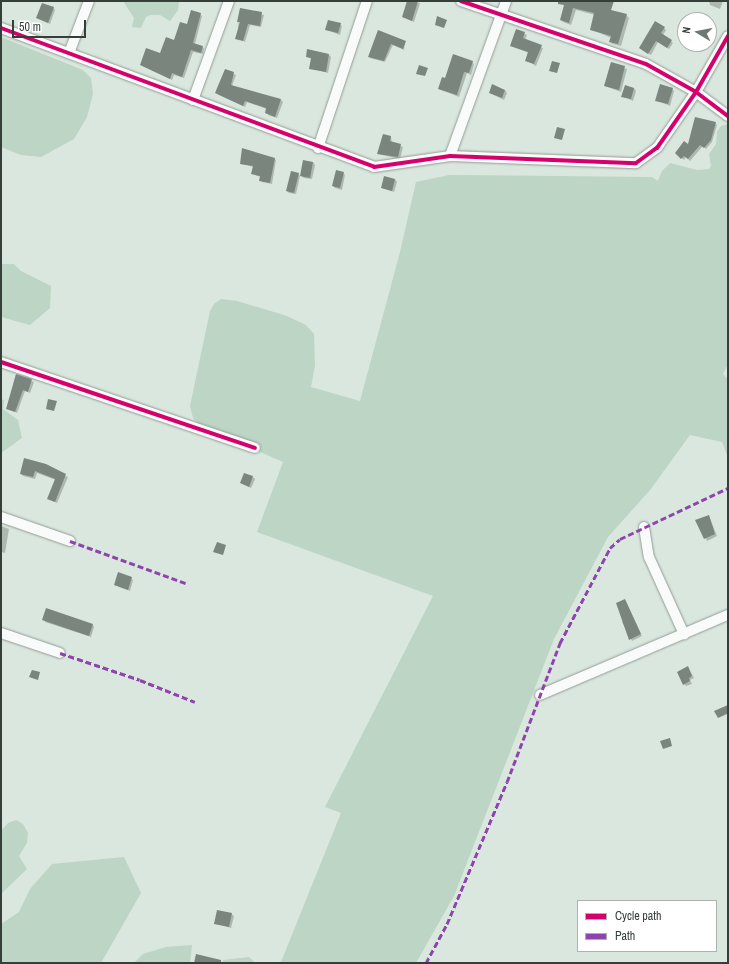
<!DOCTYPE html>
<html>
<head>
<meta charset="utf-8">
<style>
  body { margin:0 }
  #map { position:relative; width:729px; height:964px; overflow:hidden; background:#dae7de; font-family:"Archivo Narrow",sans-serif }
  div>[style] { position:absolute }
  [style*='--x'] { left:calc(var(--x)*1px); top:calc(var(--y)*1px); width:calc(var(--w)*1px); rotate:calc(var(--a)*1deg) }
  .green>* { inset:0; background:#bcd5c4 }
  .shadow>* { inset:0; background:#0003 }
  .building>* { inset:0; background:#7a857e }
  .roads { filter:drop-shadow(0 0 1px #929c95) drop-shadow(0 0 1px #929c95) }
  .street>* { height:10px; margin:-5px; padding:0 5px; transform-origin:5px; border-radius:5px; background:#f9fbfa }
  .quiet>* { height:3px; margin-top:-1.5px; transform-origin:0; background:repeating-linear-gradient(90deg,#8e44ad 0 6px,transparent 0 9px) }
  .cycleway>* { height:4px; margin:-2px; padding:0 2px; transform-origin:2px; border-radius:2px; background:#d6006c }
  span { translate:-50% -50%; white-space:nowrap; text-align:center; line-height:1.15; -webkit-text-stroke:4px #fff; paint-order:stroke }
  .frame { position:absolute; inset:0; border:2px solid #353e38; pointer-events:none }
  .legend { position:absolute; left:577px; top:900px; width:140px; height:52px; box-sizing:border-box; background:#fff; border:1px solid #aeb2af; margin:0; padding:5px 7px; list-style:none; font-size:12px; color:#353e38 }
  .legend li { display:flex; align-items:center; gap:8px; height:20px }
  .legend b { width:20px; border:1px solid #aeb2af }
  .north { position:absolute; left:677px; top:12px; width:40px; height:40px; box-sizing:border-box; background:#fff; border:1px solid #aeb2af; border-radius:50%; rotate:280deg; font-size:11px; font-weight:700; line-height:16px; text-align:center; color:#353e38 }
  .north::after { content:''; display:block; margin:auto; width:14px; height:18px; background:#6f7972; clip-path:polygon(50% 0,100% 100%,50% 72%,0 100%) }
  .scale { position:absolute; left:12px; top:20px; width:74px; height:18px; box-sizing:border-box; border:2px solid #353e38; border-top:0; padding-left:5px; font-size:12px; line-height:14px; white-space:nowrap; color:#353e38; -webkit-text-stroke:3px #fff; paint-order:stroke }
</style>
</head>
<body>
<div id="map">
  <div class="green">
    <div style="clip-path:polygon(123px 1px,179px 1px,178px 10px,170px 21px,160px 15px,150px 15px,146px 17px,141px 28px,132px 27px,134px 18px)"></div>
    <div style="clip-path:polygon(1px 37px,83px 70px,91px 78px,93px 94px,87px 117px,74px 139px,41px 157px,21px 155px,1px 147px)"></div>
    <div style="clip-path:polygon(728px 124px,728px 364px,723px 374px,728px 379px,728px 458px,722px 442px,690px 435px,650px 490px,608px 537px,554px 639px,454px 896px,416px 963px,281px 962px,341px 813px,325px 807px,433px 596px,257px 532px,283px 462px,201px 426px,193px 418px,190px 406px,210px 311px,214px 304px,221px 299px,237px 301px,287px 316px,306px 325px,314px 334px,315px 365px,311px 387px,360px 401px,400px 252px,416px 182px,449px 175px,652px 177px,658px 181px,662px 171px,670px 163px,697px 170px,709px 169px,711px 166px,709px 154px,716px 144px,717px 132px,721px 126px)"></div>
    <div style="clip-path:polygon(1px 264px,14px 264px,21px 271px,51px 286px,50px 308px,30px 325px,1px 317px)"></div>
    <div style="clip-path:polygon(1px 399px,4px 400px,3px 409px,18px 420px,22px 438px,1px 453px)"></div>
    <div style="clip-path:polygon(16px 820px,23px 824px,28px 833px,27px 843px,19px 856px,27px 869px,1px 894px,1px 831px,8px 823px)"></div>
    <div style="clip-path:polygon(124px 857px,141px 893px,101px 963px,1px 963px,1px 924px,19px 912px,30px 889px,52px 864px)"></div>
    <div style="clip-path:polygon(192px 945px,190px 963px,134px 963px,143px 954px,166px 947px)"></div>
    <div style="clip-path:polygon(249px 957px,255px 963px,223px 963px,223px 960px)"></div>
  </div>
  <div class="shadow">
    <div style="clip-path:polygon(408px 1px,420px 3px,414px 22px,403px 17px)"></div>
    <div style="clip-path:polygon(566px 1px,578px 1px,626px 15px,629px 18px,621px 46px,613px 44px,610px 42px,611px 38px,591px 29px,595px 15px,576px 10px,571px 25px,563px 22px,561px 20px)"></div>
    <div style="clip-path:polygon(709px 1px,723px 1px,720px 9px,710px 5px)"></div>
    <div style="clip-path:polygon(53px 7px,55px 10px,50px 24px,38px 18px)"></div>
    <div style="clip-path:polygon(240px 9px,264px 15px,261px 27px,250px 25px,245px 42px,237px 38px)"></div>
    <div style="clip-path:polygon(200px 14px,202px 16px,195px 44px,204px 48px,203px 54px,193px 52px,184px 78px,174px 75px,172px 80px,141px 65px,161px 54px)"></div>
    <div style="clip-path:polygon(340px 24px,342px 26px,340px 35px,327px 30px)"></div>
    <div style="clip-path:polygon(664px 28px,666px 30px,663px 35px,673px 43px,669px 49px,658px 42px,651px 55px,642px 50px)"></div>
    <div style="clip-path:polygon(517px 30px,527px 35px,525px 40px,543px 48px,536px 66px,526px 60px,529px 53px,511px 46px)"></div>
    <div style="clip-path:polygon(378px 31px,405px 42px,404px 50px,393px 45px,385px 62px,370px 58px)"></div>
    <div style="clip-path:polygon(329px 55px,331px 57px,328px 73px,310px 68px,312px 59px,307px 57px)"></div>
    <div style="clip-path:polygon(472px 62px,474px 64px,471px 75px,467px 73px,459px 97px,439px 89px,446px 79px)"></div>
    <div style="clip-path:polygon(611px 63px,627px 69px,621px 92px,605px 86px)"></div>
    <div style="clip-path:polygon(226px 70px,236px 75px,232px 86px,281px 100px,283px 102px,277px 118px,268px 115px,267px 109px,247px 102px,245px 107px,219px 95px,217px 93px)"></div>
    <div style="clip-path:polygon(634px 88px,636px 91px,633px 101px,622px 96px)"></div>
    <div style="clip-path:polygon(672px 89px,674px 91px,670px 106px,656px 100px)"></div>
    <div style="clip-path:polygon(505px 90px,507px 93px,504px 100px,490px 93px)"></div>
    <div style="clip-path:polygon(715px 123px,717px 125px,712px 142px,706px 149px,703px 146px,690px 161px,686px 157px,684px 160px,676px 153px)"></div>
    <div style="clip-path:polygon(383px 135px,391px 137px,392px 143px,403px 147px,400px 159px,378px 154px)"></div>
    <div style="clip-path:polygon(274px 159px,276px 160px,272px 184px,262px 182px,261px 177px,252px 174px,254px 167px,241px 164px)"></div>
    <div style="clip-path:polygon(313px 162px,315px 165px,312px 179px,304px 178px,301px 176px)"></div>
    <div style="clip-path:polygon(343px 173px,345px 175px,342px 190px,335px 188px,333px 186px)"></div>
    <div style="clip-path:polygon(298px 174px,300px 176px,296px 194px,289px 193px,287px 191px)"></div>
    <div style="clip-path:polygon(395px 179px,397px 182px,394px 192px,382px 188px)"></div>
    <div style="clip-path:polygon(16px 375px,34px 382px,30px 393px,25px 391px,17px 413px,7px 408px)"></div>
    <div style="clip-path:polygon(25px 459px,68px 477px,57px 503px,48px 499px,56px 480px,37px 473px,35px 479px,23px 476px,21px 474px)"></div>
    <div style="clip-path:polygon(253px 477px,255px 479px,251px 488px,241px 483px)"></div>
    <div style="clip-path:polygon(709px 516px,717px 536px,707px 541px,697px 521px)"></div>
    <div style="clip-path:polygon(1px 526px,9px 529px,5px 553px,1px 552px)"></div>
    <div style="clip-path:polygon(131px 578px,133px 580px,130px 591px,115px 585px)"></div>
    <div style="clip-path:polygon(625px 600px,642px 636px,632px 641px,622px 622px,625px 621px)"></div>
    <div style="clip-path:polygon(47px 609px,93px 625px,94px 627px,91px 637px,45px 622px)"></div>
    <div style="clip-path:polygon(688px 667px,694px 678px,690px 680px,692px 684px,686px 686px,684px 684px)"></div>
    <div style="clip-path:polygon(728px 710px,728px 714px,718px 718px)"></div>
    <div style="clip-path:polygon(231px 914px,234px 916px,231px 928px,215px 923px)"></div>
  </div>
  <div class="building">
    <div style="clip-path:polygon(407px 1px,418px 1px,412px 21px,402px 17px)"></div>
    <div style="clip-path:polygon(558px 1px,614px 1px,611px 10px,627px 14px,618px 44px,609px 42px,611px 36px,590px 30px,594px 13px,573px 8px,569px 23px,560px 20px,564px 5px,558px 4px)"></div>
    <div style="clip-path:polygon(42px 3px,54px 7px,48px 23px,36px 18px)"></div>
    <div style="clip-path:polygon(240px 8px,262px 12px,260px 26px,248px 24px,243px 41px,235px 39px,240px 22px,237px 22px)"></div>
    <div style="clip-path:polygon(191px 10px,201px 13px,193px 43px,203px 46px,201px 53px,191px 50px,182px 77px,172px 73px,170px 79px,140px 65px,146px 48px,160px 53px,166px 37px,174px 40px,180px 22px,187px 24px)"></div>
    <div style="clip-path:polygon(437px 16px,447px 20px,444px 28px,435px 25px)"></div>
    <div style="clip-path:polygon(328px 20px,341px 23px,338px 33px,325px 30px)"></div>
    <div style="clip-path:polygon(655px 21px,665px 27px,661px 33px,672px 40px,667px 48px,656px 41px,648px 54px,639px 48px)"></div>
    <div style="clip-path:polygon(516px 29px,525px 32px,523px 38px,542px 45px,534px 64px,525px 61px,528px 52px,510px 46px)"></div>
    <div style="clip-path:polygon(378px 30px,406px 41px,403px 49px,391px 44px,384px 61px,368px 57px)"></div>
    <div style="clip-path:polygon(307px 49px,329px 54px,326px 72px,309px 69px,311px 58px,306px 57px)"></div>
    <div style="clip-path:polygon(453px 54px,473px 61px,469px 73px,464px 72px,457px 95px,438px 89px,442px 77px,445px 78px)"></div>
    <div style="clip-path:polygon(552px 61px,560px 63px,557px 73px,549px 71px)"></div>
    <div style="clip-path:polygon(611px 62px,625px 66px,619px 90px,604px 86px)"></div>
    <div style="clip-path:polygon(419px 65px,428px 68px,425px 76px,416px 74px)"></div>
    <div style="clip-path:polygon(225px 69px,234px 72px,231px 85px,281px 99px,275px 117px,265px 113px,266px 108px,245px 101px,243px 106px,215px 93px)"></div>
    <div style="clip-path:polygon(492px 84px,505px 90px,502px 98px,489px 93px)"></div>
    <div style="clip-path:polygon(660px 84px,673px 88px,668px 104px,655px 101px)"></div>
    <div style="clip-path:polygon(625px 85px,634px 88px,631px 99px,621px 97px)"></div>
    <div style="clip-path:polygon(695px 117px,716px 122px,711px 140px,704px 148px,700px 145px,688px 159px,684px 156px,681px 159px,675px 153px,684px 141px,688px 144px)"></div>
    <div style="clip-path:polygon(557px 127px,565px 129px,562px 140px,554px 138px)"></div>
    <div style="clip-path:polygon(383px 134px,391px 136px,390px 141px,401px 144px,398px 157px,377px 154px)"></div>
    <div style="clip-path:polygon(242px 148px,275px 158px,270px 183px,259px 181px,260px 176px,251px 174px,253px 166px,240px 164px)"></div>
    <div style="clip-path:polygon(303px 160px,313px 162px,310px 178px,300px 176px)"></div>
    <div style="clip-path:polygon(336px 170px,344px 172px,340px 188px,332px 186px)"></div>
    <div style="clip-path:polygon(291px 171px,299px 173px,294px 193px,286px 191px)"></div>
    <div style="clip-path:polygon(384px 176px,395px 179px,392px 191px,381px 188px)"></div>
    <div style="clip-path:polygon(16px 374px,32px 379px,28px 392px,23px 390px,15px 412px,6px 409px)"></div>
    <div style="clip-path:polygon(48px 399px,57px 401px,54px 411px,46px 409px)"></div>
    <div style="clip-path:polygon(24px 458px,46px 464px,66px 474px,55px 502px,47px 499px,55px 479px,35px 471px,33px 477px,20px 474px)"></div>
    <div style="clip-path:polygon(244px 473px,253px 476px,249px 487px,240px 483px)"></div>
    <div style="clip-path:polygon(709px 515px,715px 534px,704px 539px,695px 520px)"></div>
    <div style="clip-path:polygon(217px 542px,226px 545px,223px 555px,213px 552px)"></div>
    <div style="clip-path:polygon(118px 572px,132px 577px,128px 590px,114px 585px)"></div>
    <div style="clip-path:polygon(625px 599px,641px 634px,629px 640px,616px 603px)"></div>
    <div style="clip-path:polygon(46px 608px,93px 624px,89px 636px,42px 620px)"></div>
    <div style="clip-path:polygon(688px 666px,692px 676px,689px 678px,690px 681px,683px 685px,677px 672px)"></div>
    <div style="clip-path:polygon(32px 670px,40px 672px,38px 680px,29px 677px)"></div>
    <div style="clip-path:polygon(728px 705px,728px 713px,718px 718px,714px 711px)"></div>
    <div style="clip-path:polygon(670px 738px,672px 746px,663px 749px,660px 741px)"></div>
    <div style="clip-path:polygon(217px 910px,232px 913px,229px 927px,214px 924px)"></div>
    <div style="clip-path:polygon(196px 954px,221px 960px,221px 963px,194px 963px)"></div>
  </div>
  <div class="roads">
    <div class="street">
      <div style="--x:461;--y:1;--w:195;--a:18.8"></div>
      <div style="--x:646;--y:64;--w:57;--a:29.2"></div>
      <div style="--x:696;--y:92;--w:40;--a:37"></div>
      <div style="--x:1;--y:28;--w:398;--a:20.4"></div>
      <div style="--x:374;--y:167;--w:77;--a:-8.2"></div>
      <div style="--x:450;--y:156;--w:186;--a:2.2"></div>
      <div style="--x:636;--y:163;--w:26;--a:-36"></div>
      <div style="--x:657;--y:148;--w:68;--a:-55.1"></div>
      <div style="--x:696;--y:92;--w:64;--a:-60.3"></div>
      <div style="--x:69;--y:53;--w:56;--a:-69"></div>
      <div style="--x:193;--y:100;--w:105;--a:-70"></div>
      <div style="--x:318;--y:148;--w:155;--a:-71.6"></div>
      <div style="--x:450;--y:156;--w:165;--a:-70.1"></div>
      <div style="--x:1;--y:362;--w:268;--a:18.7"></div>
      <div style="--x:1;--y:517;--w:73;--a:19.2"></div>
      <div style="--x:644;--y:527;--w:30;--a:81"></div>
      <div style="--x:649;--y:557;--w:85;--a:65.6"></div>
      <div style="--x:1;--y:633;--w:62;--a:18.7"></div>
      <div style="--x:540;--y:695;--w:204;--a:-23.1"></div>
    </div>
  </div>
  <div class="quiet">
    <div style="--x:70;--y:541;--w:126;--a:20"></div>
    <div style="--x:60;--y:653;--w:84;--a:18.6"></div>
    <div style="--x:140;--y:680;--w:59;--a:21.8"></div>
    <div style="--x:426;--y:963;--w:44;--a:-61.7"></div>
    <div style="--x:447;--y:924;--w:154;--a:-67.1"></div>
    <div style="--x:507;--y:782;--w:149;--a:-69.1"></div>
    <div style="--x:560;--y:643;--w:107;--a:-62.2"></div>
    <div style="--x:610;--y:548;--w:13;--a:-42"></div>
    <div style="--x:620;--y:539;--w:119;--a:-25.3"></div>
  </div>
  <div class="cycleway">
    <div style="--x:461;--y:1;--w:195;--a:18.8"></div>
    <div style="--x:646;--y:64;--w:57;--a:29.2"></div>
    <div style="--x:696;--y:92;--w:40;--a:37"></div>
    <div style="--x:1;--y:28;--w:398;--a:20.4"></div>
    <div style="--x:374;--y:167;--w:77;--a:-8.2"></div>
    <div style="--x:450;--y:156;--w:186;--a:2.2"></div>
    <div style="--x:636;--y:163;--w:26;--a:-36"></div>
    <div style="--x:657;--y:148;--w:68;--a:-55.1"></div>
    <div style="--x:696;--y:92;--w:64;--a:-60.3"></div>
    <div style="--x:1;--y:362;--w:268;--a:18.7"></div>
  </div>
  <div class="frame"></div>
  <ul class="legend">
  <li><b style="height:5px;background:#d6006c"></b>Cycle path</li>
  <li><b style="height:5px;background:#8e44ad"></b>Path</li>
  </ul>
  <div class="north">N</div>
  <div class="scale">50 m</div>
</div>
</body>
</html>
